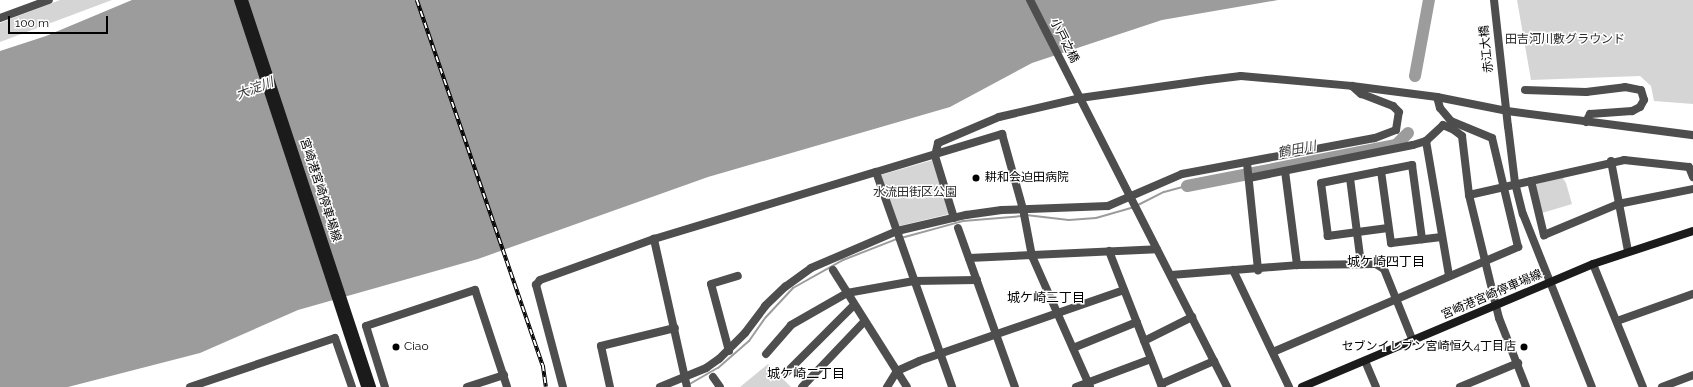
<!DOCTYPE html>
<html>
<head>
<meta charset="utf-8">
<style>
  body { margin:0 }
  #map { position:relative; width:1693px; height:387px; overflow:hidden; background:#fff; font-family:Raleway,"Noto Sans JP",sans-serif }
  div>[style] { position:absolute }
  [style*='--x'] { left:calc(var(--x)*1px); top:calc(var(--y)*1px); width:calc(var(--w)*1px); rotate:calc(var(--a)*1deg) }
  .green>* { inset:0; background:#d5d5d5 }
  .water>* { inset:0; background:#9c9c9c }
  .stream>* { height:2px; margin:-1px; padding:0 1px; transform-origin:1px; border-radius:1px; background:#9c9c9c }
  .river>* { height:12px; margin:-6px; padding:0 6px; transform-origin:6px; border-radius:6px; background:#9c9c9c }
  .minor>* { height:8px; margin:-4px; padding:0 4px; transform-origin:4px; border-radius:4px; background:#4e4e4e }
  .tertiary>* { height:8px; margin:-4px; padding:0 4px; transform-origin:4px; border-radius:4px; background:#4e4e4e }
  .secondary>* { height:8px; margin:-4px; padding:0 4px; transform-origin:4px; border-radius:4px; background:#1b1b1b }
  .rail>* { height:3.5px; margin-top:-1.75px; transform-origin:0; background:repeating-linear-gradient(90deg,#fff 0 6px,#000 0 12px); box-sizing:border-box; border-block:1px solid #000 }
  .tertiary-bridge>* { height:8px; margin:-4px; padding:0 4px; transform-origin:4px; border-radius:4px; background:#4e4e4e }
  .dots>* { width:11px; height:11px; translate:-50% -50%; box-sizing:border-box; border:2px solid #fff; border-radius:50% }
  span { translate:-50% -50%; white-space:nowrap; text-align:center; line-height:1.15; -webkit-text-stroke:3px #fff; paint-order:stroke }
  .park-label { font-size:12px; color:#2c2c2c }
  .street-label { font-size:12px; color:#000 }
  .poi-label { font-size:12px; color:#000 }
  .left { translate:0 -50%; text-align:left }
  .right { translate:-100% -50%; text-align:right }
  .water-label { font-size:13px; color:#3d3d3d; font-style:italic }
  .neighbourhood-label { font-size:13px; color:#000 }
  .scale { position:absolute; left:8px; top:16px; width:100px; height:18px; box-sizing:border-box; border:2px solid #000; border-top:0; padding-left:5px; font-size:12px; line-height:14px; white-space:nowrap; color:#000; -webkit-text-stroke:3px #fff; paint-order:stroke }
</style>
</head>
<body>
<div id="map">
  <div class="green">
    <div style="clip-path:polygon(60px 0,112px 0,0 42px,0 23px)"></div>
    <div style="clip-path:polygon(1517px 0,1693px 0,1693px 104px,1654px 101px,1651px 86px,1640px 76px,1531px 80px)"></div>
    <div style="clip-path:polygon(933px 160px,949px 214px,899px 226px,881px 175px)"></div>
    <div style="clip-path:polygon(1561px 175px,1566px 183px,1572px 204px,1542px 213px,1534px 182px)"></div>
    <div style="clip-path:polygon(768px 364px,791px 387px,740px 387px)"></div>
  </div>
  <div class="water">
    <div style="clip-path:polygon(132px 0,1278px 0,1162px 20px,1032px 63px,950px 107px,708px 177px,478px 259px,298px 310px,200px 353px,68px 387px,0 387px,0 51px,46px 36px)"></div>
  </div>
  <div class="stream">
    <div style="--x:1138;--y:205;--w:29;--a:-27"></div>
    <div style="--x:1164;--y:192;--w:24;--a:-15"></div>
    <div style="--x:1026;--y:215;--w:43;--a:6.6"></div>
    <div style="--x:1069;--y:220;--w:27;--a:-4"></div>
    <div style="--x:1096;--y:218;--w:40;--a:-16"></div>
    <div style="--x:901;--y:238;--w:64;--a:-15.3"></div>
    <div style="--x:963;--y:221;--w:59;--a:-4.8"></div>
    <div style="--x:688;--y:385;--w:34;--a:-30"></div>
    <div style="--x:718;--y:368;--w:41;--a:-41.1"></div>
    <div style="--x:749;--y:341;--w:29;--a:-55"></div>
    <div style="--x:766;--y:317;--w:40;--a:-47"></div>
    <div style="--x:793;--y:288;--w:57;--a:-29.2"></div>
    <div style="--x:843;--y:260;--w:58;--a:-21.3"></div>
  </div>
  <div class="river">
    <div style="--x:1415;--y:76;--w:77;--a:-79.6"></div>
    <div style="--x:1187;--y:186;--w:213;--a:-11.1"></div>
    <div style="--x:1396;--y:145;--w:17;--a:-45"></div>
  </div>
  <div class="minor">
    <div style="--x:1525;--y:90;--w:61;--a:1.9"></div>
    <div style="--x:1586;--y:92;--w:39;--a:-7"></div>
    <div style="--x:1625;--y:87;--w:16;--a:11"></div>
    <div style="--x:1641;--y:90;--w:10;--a:73"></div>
    <div style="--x:1644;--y:100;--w:8;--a:120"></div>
    <div style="--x:1640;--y:107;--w:9;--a:153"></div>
    <div style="--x:1632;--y:111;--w:42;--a:175.9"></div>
    <div style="--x:1590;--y:114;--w:9;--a:117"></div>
    <div style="--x:1426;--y:141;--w:137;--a:80.3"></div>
    <div style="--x:1611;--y:161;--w:92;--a:79.3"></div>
    <div style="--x:1247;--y:163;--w:108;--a:84.1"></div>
    <div style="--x:1285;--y:171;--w:95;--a:82.7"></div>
    <div style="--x:1381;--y:171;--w:73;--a:82.1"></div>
    <div style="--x:1391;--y:243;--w:51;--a:-6.7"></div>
    <div style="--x:876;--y:172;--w:132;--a:-16.8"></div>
    <div style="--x:1002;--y:134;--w:78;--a:74.4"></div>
    <div style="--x:1023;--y:209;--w:48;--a:79.2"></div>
    <div style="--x:1032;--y:256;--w:143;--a:66.1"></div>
    <div style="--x:1249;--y:178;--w:167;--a:-11.4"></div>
    <div style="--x:1413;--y:145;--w:14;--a:-17"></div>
    <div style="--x:1426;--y:141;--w:23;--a:-43"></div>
    <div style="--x:1443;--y:125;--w:12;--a:24"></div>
    <div style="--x:1454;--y:130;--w:10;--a:37"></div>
    <div style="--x:1462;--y:136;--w:59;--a:83.2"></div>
    <div style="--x:1469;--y:195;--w:127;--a:76.3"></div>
    <div style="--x:1499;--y:318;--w:74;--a:68.6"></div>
    <div style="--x:1350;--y:178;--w:87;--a:82.7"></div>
    <div style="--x:1531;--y:181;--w:56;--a:76.5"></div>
    <div style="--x:1544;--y:235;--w:80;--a:-22.7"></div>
    <div style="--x:1618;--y:204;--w:76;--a:-11.3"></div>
    <div style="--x:1469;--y:195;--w:159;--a:-12.7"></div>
    <div style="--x:1624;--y:160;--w:65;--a:6.1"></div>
    <div style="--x:1689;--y:167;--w:11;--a:68"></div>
    <div style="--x:954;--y:218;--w:65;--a:-107"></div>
    <div style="--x:935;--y:156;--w:13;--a:-77"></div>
    <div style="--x:938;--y:143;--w:66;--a:-23.1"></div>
    <div style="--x:999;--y:117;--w:83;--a:-13.2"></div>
    <div style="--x:1080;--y:98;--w:129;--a:-8"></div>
    <div style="--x:1208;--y:80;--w:33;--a:-7"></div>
    <div style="--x:1241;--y:76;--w:111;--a:5.1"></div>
    <div style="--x:1352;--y:86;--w:86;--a:7.4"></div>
    <div style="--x:1437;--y:97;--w:71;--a:11.3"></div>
    <div style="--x:1507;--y:111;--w:188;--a:7.4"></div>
    <div style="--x:958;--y:228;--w:169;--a:70.3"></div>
    <div style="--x:1388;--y:228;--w:61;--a:172.4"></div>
    <div style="--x:1328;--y:236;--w:53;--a:-97.5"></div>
    <div style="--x:1321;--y:183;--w:93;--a:-11.2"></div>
    <div style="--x:1412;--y:165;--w:75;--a:82.3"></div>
    <div style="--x:1109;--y:251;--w:146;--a:68.7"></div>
    <div style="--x:969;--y:258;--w:188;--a:-2.7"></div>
    <div style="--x:1593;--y:264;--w:133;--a:67.9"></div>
    <div style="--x:833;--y:270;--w:138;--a:57.7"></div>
    <div style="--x:1233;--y:270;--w:130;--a:64.4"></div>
    <div style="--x:1171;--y:275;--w:126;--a:-4.5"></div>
    <div style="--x:1297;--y:265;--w:79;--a:-0.7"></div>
    <div style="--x:1376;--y:264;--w:9;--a:32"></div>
    <div style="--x:1384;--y:269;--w:78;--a:68.1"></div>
    <div style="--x:1617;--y:321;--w:81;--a:-19.6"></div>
    <div style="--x:366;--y:326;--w:115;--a:-18.3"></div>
    <div style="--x:475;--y:290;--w:102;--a:71.7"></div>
    <div style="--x:1144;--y:341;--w:54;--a:-26.6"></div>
    <div style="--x:1073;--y:348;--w:69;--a:-22.1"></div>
    <div style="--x:729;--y:351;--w:69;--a:-105"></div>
    <div style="--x:711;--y:284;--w:28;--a:-17"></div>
    <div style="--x:1273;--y:352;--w:267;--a:-23.2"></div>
    <div style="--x:1518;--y:247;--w:112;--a:-103.4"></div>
    <div style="--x:1492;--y:138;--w:44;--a:-157.5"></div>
    <div style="--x:1451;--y:121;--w:17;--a:-130"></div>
    <div style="--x:1440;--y:108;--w:11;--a:-105"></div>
    <div style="--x:766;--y:354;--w:38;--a:-49"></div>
    <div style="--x:791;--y:325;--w:64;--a:-29.7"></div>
    <div style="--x:847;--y:293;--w:68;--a:-10.2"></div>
    <div style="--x:914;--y:281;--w:63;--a:-0.9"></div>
    <div style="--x:1365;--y:361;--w:28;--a:67"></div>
    <div style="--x:786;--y:373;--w:96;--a:-45"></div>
    <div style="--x:713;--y:377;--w:12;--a:55"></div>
    <div style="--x:1161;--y:384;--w:58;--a:-23.5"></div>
    <div style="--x:190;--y:387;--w:153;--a:-18.7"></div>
    <div style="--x:467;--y:387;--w:39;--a:-18"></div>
    <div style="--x:563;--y:387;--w:106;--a:-104.8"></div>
    <div style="--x:536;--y:285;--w:6;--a:-51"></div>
    <div style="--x:540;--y:280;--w:121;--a:-19.8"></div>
    <div style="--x:610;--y:387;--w:42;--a:-102.4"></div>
    <div style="--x:601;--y:346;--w:76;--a:-13.7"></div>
    <div style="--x:660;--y:387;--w:50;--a:-22.4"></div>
    <div style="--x:706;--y:368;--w:16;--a:-35"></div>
    <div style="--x:719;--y:359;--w:37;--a:-45"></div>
    <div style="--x:745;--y:333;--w:34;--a:-53"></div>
    <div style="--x:765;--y:306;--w:28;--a:-44"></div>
    <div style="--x:785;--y:287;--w:32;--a:-36"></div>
    <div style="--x:811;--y:268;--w:94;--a:-23.3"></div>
    <div style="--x:897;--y:231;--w:71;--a:-13.1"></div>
    <div style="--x:966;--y:215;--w:36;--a:-8"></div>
    <div style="--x:1002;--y:210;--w:106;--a:-2.2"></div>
    <div style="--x:1108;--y:206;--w:81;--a:-23.4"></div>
    <div style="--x:1182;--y:174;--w:196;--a:-10.6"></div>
    <div style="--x:1375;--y:138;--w:22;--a:-21"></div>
    <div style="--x:1396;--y:130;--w:18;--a:-81"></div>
    <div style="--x:1399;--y:112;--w:8;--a:-135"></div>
    <div style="--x:1393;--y:106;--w:34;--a:-159"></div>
    <div style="--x:1361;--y:94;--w:12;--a:-138"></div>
    <div style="--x:802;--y:387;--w:90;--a:-46.4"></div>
    <div style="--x:887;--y:387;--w:19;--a:-58"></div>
    <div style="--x:897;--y:371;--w:24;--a:-24"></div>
    <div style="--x:919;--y:361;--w:217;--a:-19.1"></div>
    <div style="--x:1076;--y:387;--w:80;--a:-20.5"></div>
    <div style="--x:1460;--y:387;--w:63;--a:-22.5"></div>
    <div style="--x:1662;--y:387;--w:33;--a:-21"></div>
  </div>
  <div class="tertiary">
    <div style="--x:1030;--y:0;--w:434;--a:63"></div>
    <div style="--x:1494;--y:0;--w:127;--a:83.7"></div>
    <div style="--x:0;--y:18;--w:52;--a:-20.2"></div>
    <div style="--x:1523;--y:214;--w:186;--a:68.3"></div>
    <div style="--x:366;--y:326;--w:64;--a:72.7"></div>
    <div style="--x:335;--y:338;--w:52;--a:70.9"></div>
    <div style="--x:687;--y:387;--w:152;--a:-102.6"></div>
    <div style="--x:654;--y:239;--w:232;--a:-16.8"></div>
    <div style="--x:876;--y:172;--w:228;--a:70.5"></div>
  </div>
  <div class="secondary">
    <div style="--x:238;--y:0;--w:407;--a:71.8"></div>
    <div style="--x:244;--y:0;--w:408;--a:71.7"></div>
    <div style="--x:1302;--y:387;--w:316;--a:-22.9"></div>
    <div style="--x:1593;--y:264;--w:105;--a:-18.3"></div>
  </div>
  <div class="rail">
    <div style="--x:417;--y:0;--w:386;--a:71"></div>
    <div style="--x:543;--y:365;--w:22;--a:82"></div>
  </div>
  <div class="tertiary-bridge">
    <div style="--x:1508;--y:126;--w:57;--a:83"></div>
    <div style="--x:1515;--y:183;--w:32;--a:76"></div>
  </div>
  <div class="dots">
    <div style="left:976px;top:178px;background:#000"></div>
    <div style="left:396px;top:347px;background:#000"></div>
    <div style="left:1524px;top:347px;background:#000"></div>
  </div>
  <div class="park-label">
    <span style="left:1565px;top:40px">田吉河川敷グラウンド</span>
    <span style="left:915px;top:193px">水流田街区公園</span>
  </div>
  <div class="street-label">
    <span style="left:1064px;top:41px;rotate:63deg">小戸之橋</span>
    <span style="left:1487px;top:49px;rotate:-96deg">赤江大橋</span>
    <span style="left:320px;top:190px;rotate:72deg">宮崎港宮崎停車場線</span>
    <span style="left:1492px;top:295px;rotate:-23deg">宮崎港宮崎停車場線</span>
  </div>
  <div class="poi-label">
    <span class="left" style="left:985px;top:178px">耕和会迫田病院</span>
    <span class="left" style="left:404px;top:347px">Ciao</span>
    <span class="right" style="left:1516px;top:347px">セブンイレブン宮崎恒久4丁目店</span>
  </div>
  <div class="water-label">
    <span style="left:255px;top:89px;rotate:-21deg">大淀川</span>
    <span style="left:1297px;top:150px;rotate:-11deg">鶴田川</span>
  </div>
  <div class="neighbourhood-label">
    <span style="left:1386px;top:262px">城ケ崎四丁目</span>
    <span style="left:1046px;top:298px">城ケ崎三丁目</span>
    <span style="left:806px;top:374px">城ケ崎二丁目</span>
  </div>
  <div class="scale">100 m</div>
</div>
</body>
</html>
